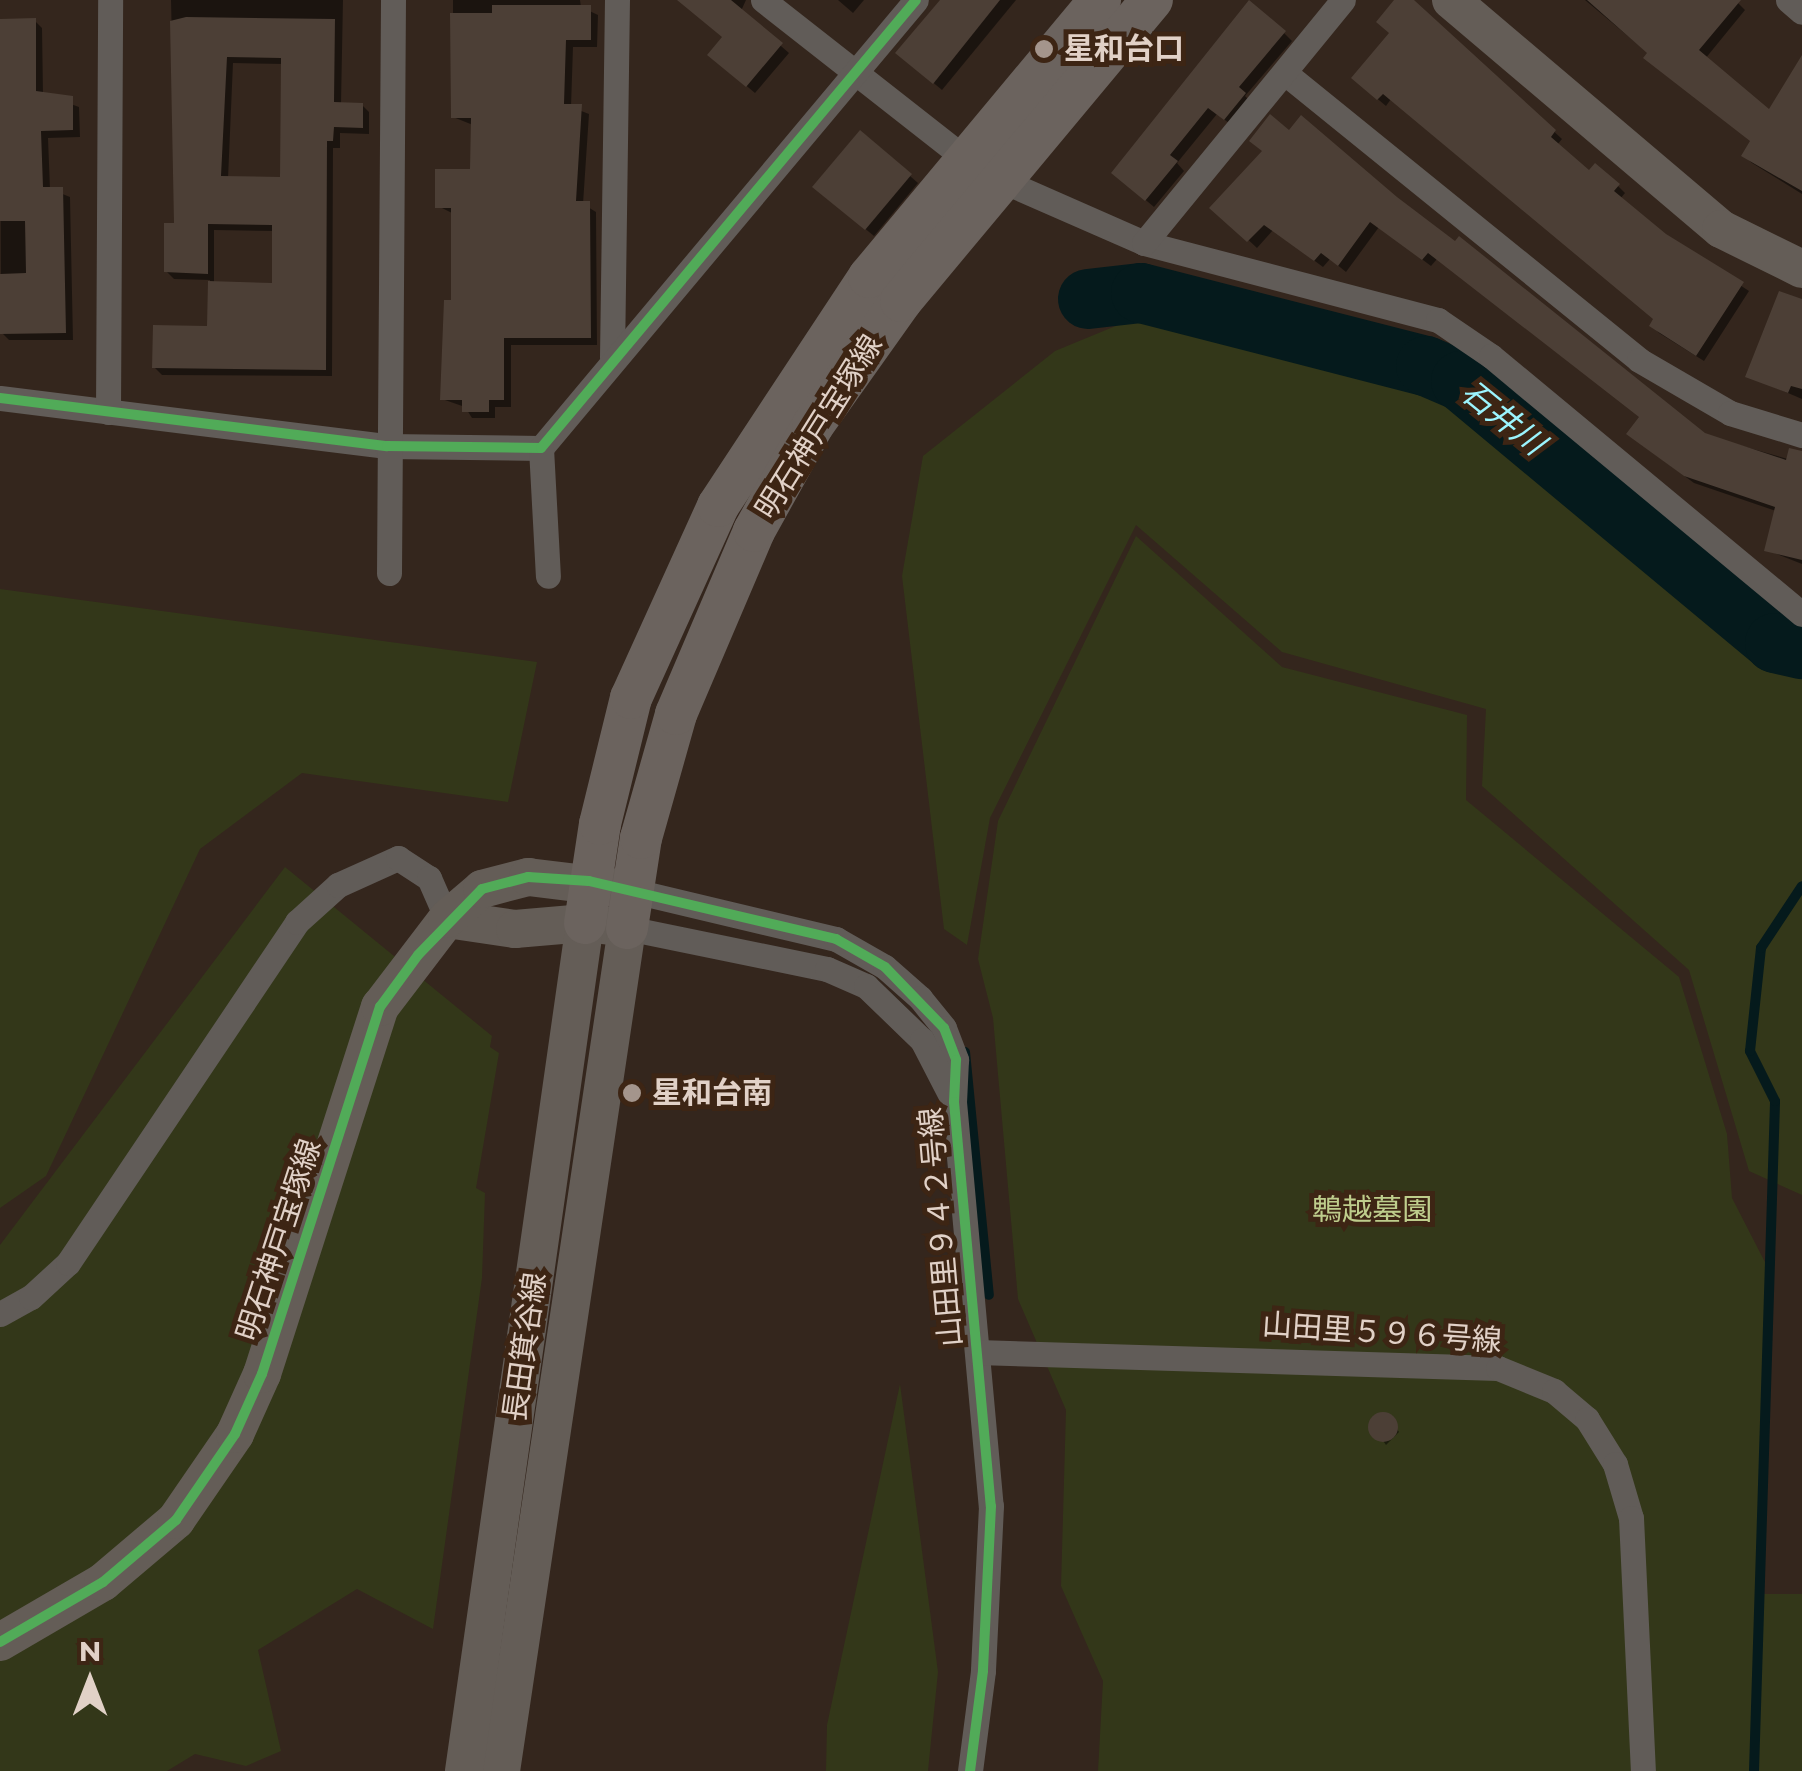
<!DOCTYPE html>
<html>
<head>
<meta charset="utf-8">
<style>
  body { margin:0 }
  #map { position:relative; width:1802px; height:1771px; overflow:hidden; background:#34261d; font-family:Montserrat,"Noto Sans JP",sans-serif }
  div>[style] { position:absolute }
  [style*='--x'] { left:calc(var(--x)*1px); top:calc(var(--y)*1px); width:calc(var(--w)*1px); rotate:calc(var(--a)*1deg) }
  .green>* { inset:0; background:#333719 }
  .shadow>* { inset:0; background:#0007 }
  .stream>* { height:10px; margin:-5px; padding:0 5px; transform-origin:5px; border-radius:5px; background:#051a1c }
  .river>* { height:60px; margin:-30px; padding:0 30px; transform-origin:30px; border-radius:30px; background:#051a1c }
  .building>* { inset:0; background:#4c3f36 }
  .round { border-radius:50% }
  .street>* { height:25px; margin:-12.5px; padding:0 12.5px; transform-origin:12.5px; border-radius:12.5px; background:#615c58 }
  .secondary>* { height:38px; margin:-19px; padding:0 19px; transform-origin:19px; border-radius:19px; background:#645d57 }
  .primary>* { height:42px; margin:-21px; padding:0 21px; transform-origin:21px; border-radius:21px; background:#6b635e }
  .cycleway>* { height:10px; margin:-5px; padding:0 5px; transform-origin:5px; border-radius:5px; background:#51ab58 }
  .dots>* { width:28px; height:28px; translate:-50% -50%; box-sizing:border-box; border:5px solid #3d2514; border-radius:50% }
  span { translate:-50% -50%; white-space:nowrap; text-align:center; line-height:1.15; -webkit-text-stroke:10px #3d2514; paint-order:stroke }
  .poi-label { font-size:30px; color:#e1d1c7; font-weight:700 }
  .left { translate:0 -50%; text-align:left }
  .street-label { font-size:30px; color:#e1d1c7 }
  .park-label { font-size:30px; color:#becd8c }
  .water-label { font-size:32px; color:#9bf4fe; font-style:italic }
  .north { position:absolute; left:40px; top:1631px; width:100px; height:100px; -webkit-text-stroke:8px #3d2514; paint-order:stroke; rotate:0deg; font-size:28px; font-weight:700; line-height:40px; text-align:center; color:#e1d1c7 }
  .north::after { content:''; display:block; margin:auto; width:35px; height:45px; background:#e1d1c7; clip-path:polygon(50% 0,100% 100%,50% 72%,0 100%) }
</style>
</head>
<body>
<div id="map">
  <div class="green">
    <div style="clip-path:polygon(1135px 318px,1445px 380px,1774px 651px,1802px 658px,1802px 1195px,1749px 1171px,1689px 970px,1482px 786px,1486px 709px,1282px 652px,1136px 525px,990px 818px,967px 945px,944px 929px,902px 576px,923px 456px,1055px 351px)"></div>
    <div style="clip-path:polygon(1136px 536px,1282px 667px,1467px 715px,1466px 800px,1679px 977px,1727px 1134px,1732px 1198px,1769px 1270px,1760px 1594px,1802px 1594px,1802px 1771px,1098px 1771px,1103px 1681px,1061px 1586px,1066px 1410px,1018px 1299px,993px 1018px,978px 959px,998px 821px)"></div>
    <div style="clip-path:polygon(0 589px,537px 662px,508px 802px,302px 773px,200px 849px,46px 1176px,0 1208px)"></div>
    <div style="clip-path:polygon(285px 867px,492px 1036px,490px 1047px,499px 1053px,476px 1188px,485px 1193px,482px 1278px,433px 1629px,357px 1589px,258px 1650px,281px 1751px,246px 1766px,195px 1754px,167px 1771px,0 1771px,0 1245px)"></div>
    <div style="clip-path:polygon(900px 1384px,938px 1672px,928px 1771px,826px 1771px,827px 1725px)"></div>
  </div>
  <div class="shadow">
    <div style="clip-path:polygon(evenodd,171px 0,343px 0,341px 104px,362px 105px,369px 112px,369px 134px,340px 133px,340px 148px,333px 148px,332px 376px,162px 375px,154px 367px,210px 329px,210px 280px,174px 279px,166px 271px,176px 226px,171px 0,233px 63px,284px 64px,282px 180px,228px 179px,233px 63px,171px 0,214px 230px,275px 231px,274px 285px,214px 284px,214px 230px)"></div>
    <div style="clip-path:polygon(453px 0,580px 0,581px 7px,598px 15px,597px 47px,573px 47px,571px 107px,589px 114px,583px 204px,596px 212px,597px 345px,511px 345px,511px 407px,495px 407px,495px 418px,472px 418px,465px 407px,442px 399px,454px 303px,454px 214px,438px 206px,472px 171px,473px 125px,453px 117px)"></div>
    <div style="clip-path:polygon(679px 0,746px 0,741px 11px,789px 53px,755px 93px,718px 62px,725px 38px)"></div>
    <div style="clip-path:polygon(838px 0,864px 0,853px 13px)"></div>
    <div style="clip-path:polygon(946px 0,1016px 0,942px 90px,906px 60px)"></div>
    <div style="clip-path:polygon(1585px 0,1735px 0,1745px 10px,1705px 59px,1770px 113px,1802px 64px,1802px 194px,1752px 163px,1744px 156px,1753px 141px)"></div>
    <div style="clip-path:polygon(0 21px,35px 21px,42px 28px,43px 94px,79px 107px,80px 137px,48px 138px,50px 189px,70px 197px,73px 340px,9px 340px,1px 332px)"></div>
    <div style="clip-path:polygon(1436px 22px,1562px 139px,1557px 145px,1590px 173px,1618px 186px,1625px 193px,1620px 199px,1665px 236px,1749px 291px,1704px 361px,1659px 333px,1652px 325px,1656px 320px,1391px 99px,1386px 106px,1361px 85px)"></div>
    <div style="clip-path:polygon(1284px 33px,1292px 41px,1245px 96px,1252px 103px,1233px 126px,1217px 114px,1177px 163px,1184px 171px,1154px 207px,1122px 180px)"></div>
    <div style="clip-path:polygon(1289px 133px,1395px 199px,1704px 435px,1802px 463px,1802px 564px,1767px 550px,1776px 511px,1694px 483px,1637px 441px,1641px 417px,1437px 259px,1431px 266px,1379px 227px,1346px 272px,1330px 259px,1323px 267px,1273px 230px,1257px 248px,1213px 207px)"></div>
    <div style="clip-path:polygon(910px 176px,918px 183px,874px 236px,823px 194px)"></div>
    <div style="clip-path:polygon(1802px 304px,1802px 399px,1748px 376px)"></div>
    <div style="clip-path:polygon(1380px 1415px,1389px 1416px,1399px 1432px,1386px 1445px,1372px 1425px)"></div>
  </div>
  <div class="stream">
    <div style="--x:965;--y:1052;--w:244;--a:84.4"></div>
    <div style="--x:1754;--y:1771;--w:670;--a:-88.2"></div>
    <div style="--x:1775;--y:1101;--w:56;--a:-116.6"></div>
    <div style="--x:1750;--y:1051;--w:104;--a:-83.9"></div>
    <div style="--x:1761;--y:948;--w:74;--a:-56.5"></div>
  </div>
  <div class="river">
    <div style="--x:1088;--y:299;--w:53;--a:-6.5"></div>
    <div style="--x:1141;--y:293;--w:294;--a:14.4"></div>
    <div style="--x:1426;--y:366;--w:38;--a:23"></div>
    <div style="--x:1461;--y:381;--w:409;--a:39.8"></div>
    <div style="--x:1775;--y:643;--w:28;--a:13"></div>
  </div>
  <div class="building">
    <div style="clip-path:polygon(677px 0,731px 0,783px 43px,746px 87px,707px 55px,722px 37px)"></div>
    <div style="clip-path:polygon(940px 0,1000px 0,933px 84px,895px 53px)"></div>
    <div style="clip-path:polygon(1249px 0,1286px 31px,1239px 87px,1246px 93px,1224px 120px,1208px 108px,1170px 155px,1178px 161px,1145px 201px,1111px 173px)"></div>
    <div style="clip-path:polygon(1394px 0,1414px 0,1556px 130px,1551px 137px,1589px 170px,1595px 163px,1620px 184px,1614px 191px,1666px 234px,1744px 282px,1696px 356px,1649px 326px,1653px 319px,1383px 94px,1377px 100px,1351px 78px,1389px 33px,1376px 22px)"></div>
    <div style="clip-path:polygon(1587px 0,1741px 0,1699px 50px,1769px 109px,1802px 55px,1802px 191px,1741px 156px,1750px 141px,1643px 58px,1647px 53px)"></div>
    <div style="clip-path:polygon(492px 5px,591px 5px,591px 40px,566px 40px,564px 104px,582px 104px,576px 201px,590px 201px,591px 338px,504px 338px,504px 400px,489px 400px,489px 412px,462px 412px,462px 400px,440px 400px,444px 300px,451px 300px,451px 208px,435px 208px,435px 169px,470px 169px,471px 118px,451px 118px,450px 13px,492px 13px)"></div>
    <div style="clip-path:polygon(evenodd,186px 17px,335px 19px,334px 102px,363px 103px,363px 128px,334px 127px,333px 141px,327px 141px,326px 370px,152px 368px,153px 325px,207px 326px,208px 281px,272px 283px,272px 225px,208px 224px,208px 274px,164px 272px,164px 223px,174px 223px,170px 21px,186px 17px,227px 57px,281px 58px,280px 177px,221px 176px,227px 57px)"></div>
    <div style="clip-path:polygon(36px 18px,36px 91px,73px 96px,73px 130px,41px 131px,43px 187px,63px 187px,66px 333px,0 334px,0 274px,26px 273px,25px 221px,0 221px,0 19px)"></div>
    <div style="clip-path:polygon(1270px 114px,1289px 130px,1301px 115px,1397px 197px,1455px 241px,1459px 236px,1705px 433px,1786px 460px,1789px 448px,1802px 451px,1802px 560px,1764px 551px,1775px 507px,1684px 476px,1626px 434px,1639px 417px,1428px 253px,1422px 260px,1370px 222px,1338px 266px,1321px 253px,1314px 261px,1264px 225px,1247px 242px,1209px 208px,1262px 151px,1249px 141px)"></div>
    <div style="clip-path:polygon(860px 130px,912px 174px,865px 230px,812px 187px)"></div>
    <div style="clip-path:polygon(1779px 291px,1802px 299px,1802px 389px,1791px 386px,1788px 393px,1745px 377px)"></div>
    <div class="round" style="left:1368px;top:1412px;width:30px;height:30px"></div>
  </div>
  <div class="street">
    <div style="--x:763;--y:0;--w:259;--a:38.1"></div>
    <div style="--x:1788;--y:0;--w:18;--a:41"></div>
    <div style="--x:1285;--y:73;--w:456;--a:39"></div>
    <div style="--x:1639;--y:360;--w:105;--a:30.2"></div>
    <div style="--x:1730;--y:413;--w:75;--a:17"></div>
    <div style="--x:1003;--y:181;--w:154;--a:23.7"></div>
    <div style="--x:1144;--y:243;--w:304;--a:14.7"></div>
    <div style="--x:1438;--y:320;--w:64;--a:34.2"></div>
    <div style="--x:1491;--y:356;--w:404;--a:39.7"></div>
    <div style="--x:1144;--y:243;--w:314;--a:-50.7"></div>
    <div style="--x:612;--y:357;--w:357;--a:-89.2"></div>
    <div style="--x:0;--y:398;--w:390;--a:7.1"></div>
    <div style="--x:387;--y:446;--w:154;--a:0.7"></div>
    <div style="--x:541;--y:448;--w:584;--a:-50.07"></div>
    <div style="--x:108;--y:412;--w:412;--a:-89.7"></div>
    <div style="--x:541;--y:448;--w:128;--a:86.9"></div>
    <div style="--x:389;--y:573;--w:573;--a:-89.6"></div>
    <div style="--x:634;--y:891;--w:208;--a:13.4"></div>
    <div style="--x:836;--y:939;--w:56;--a:29.7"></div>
    <div style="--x:885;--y:967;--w:47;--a:41.5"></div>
    <div style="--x:920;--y:998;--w:38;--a:51"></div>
    <div style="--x:944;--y:1028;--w:34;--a:69"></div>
    <div style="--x:956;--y:1060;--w:42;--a:92.7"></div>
    <div style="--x:954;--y:1102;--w:406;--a:84.8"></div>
    <div style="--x:991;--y:1506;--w:165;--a:92.8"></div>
    <div style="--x:983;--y:1671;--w:101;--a:97.4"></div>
    <div style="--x:627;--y:928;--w:204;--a:11.6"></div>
    <div style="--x:827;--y:969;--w:43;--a:23.6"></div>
    <div style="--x:866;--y:986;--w:78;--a:44"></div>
    <div style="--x:922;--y:1040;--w:65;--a:62.7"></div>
    <div style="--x:0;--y:1314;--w:35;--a:-29"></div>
    <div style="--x:31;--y:1297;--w:50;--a:-42.6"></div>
    <div style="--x:68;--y:1263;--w:411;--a:-56.1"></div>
    <div style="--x:297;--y:922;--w:55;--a:-42.1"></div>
    <div style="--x:338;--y:885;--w:66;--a:-24.2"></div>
    <div style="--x:398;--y:858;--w:37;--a:33"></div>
    <div style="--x:429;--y:878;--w:45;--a:66.3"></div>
    <div style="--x:977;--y:1352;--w:521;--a:1.76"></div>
    <div style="--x:1498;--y:1368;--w:61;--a:22.3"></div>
    <div style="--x:1554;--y:1391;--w:43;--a:40.3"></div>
    <div style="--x:1587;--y:1419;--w:53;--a:58.1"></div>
    <div style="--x:1615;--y:1464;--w:56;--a:73.5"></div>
    <div style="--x:1631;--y:1518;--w:253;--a:87.3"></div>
  </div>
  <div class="secondary">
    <div style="--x:1451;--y:0;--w:354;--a:40.3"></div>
    <div style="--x:1721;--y:229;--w:90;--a:26.3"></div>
    <div style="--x:447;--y:919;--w:69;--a:8.4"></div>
    <div style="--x:515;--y:929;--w:70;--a:-4.9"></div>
    <div style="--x:585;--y:923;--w:42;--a:6.8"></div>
    <div style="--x:627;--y:928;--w:852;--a:98.5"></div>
    <div style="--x:0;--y:1642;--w:119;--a:-30.2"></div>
    <div style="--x:103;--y:1582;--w:96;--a:-40.3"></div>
    <div style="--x:176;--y:1520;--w:104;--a:-55.5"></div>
    <div style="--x:235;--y:1434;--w:66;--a:-65.8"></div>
    <div style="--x:262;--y:1374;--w:386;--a:-72.2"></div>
    <div style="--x:380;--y:1007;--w:111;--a:-52.7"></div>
    <div style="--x:447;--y:919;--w:46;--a:-40.6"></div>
    <div style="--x:482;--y:889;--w:48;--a:-14.6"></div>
    <div style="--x:528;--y:877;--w:92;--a:6.9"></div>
    <div style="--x:464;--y:1771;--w:857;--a:-81.88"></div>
  </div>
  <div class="primary">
    <div style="--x:585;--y:923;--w:100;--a:-81.4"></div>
    <div style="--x:600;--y:824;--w:130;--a:-76.2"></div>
    <div style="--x:631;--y:698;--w:211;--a:-65.6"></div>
    <div style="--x:718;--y:506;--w:274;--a:-56.6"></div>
    <div style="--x:869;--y:277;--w:361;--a:-50.2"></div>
    <div style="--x:627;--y:928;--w:91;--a:-81.2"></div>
    <div style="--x:641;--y:838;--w:129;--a:-74.2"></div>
    <div style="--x:676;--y:714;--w:199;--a:-66.9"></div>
    <div style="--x:754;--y:531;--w:121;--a:-60.9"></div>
    <div style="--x:813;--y:425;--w:152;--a:-54.6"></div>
    <div style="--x:901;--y:301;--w:392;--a:-50.2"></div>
  </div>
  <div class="cycleway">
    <div style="--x:0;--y:398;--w:390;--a:7.1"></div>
    <div style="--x:387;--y:446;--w:154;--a:0.7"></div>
    <div style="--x:541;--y:448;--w:584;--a:-50.07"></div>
    <div style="--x:0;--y:1642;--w:119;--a:-30.2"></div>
    <div style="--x:103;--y:1582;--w:96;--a:-40.3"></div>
    <div style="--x:176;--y:1520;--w:104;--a:-55.5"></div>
    <div style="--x:235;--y:1434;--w:66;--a:-65.8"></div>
    <div style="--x:262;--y:1374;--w:386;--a:-72.2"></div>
    <div style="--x:380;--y:1007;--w:64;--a:-53.8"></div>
    <div style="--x:418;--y:955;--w:92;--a:-45.9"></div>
    <div style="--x:482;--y:889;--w:48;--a:-14.6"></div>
    <div style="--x:528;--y:877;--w:61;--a:3.8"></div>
    <div style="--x:589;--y:881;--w:254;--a:13.2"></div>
    <div style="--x:836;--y:939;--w:56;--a:29.7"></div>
    <div style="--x:885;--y:967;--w:85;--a:46"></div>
    <div style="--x:944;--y:1028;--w:34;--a:69"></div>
    <div style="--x:956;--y:1060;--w:42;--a:92.7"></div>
    <div style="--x:954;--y:1102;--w:406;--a:84.8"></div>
    <div style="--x:991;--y:1506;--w:165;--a:92.8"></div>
    <div style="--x:983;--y:1671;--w:101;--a:97.4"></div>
  </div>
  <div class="dots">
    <div style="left:1044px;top:49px;background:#a4958c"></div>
    <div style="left:632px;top:1093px;background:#a4958c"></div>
  </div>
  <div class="poi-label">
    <span class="left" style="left:1064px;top:49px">星和台口</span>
    <span class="left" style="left:652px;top:1093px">星和台南</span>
  </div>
  <div class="street-label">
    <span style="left:819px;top:427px;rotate:-58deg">明石神戸宝塚線</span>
    <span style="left:941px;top:1227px;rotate:-95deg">山田里９４２号線</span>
    <span style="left:279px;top:1240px;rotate:-72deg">明石神戸宝塚線</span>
    <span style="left:1382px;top:1333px;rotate:4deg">山田里５９６号線</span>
    <span style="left:525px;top:1347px;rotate:-82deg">長田箕谷線</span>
  </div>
  <div class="park-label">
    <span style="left:1372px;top:1210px">鵯越墓園</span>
  </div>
  <div class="water-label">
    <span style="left:1503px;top:418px;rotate:39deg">石井川</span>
  </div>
  <div class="north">N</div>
</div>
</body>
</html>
